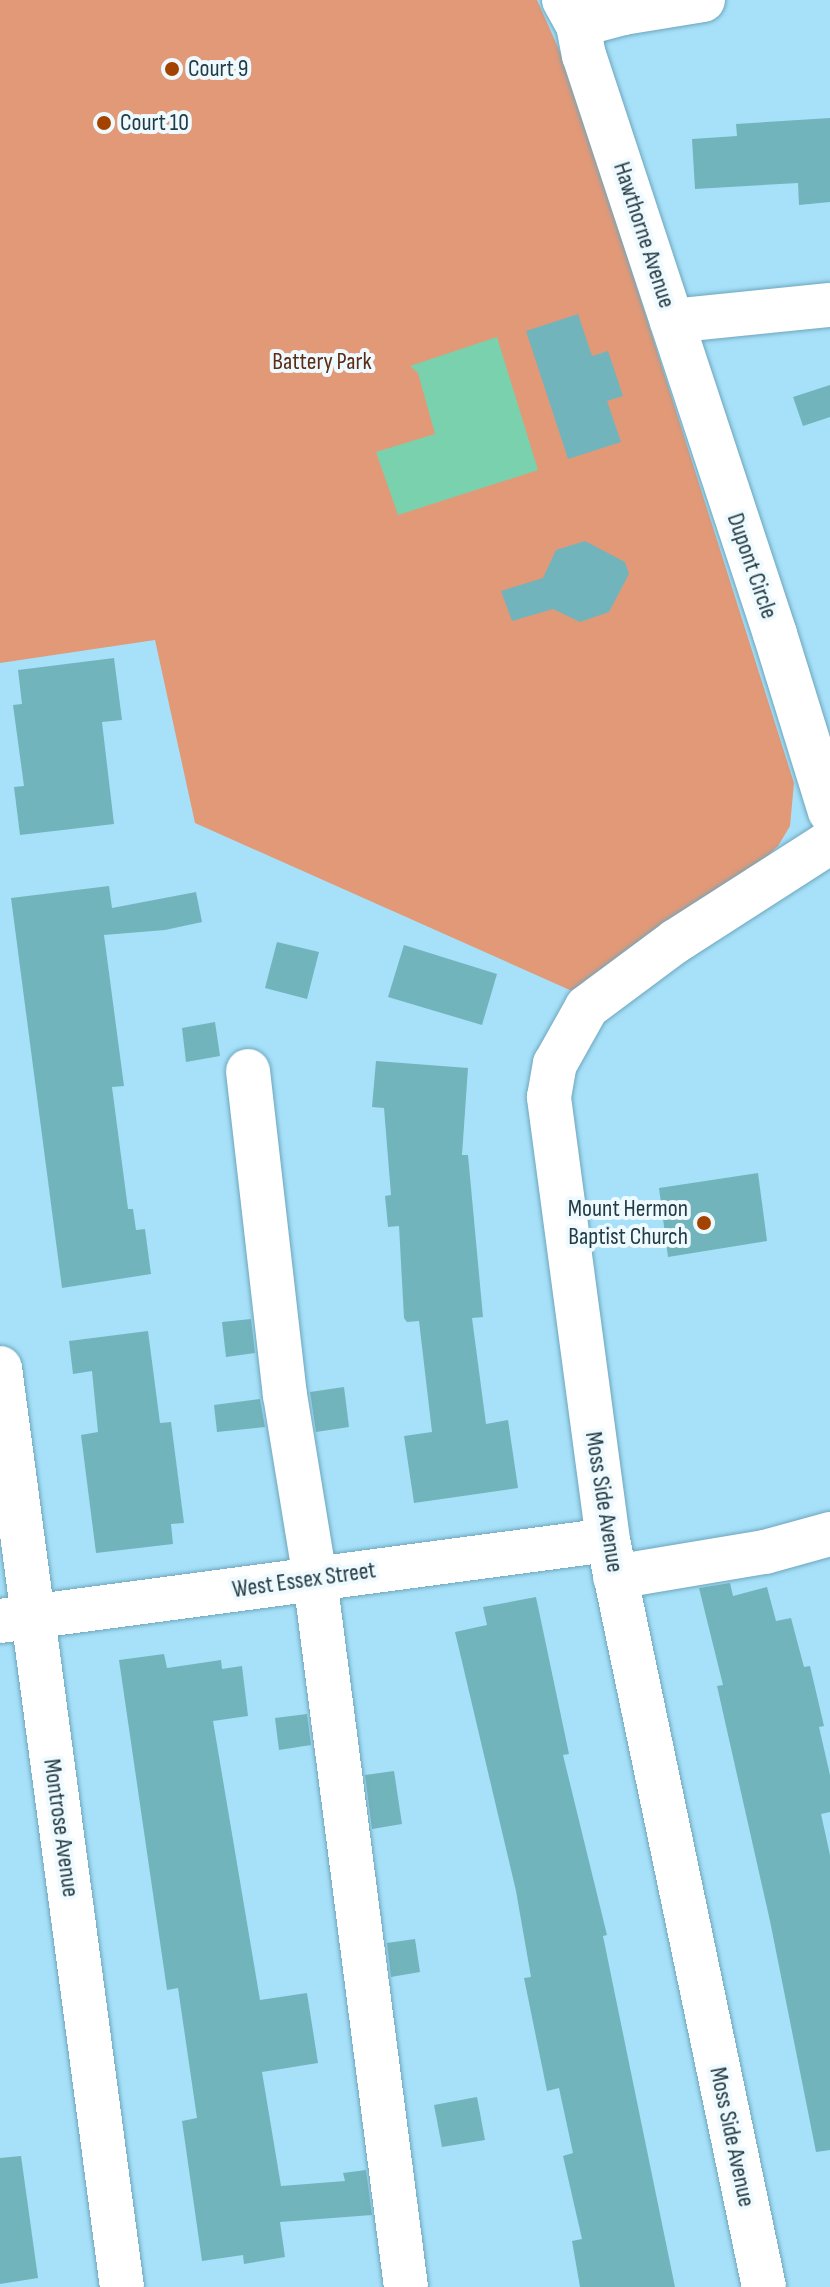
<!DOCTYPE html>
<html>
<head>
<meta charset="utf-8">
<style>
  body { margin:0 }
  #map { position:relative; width:830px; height:2287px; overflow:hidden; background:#a7e1f9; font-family:"Sofia Sans Condensed",sans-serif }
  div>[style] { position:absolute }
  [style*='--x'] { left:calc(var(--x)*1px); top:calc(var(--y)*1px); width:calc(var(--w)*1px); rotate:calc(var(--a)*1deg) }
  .green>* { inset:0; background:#e29978 }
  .water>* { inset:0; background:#79d2ad }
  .building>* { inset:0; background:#72b4bc }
  .roads { filter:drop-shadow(0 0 2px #6da6bd) drop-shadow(0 0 2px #6da6bd) }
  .minor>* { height:44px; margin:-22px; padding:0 22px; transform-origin:22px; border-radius:22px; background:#fff }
  .dots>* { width:22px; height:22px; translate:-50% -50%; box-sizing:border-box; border:4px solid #effaff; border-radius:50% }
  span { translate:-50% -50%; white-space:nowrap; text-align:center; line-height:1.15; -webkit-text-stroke:8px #effaff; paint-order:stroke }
  .poi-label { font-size:24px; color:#233b45 }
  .left { translate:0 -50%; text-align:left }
  .right { translate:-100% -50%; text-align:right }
  .street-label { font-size:24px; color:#233b45 }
  .park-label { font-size:24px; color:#5b2b13 }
</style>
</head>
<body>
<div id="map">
  <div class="green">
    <div style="clip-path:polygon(0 0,537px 0,568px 70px,794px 783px,790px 826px,778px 846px,758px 865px,581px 995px,195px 823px,155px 640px,0 663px)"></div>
  </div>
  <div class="water">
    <div style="clip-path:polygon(497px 337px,538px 470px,398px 515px,376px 452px,435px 434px,418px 373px,410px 366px)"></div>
  </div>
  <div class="building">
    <div style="clip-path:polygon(830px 118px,830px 202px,799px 205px,798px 183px,695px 189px,692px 139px,737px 136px,736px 124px)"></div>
    <div style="clip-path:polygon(578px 314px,592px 356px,608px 351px,623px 396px,607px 401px,621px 442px,568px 459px,526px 331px)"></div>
    <div style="clip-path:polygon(830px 385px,830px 417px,803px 426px,793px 397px)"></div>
    <div style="clip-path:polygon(585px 541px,625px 562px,629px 574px,609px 612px,580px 622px,553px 609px,512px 621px,501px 591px,543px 578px,556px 550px)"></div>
    <div style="clip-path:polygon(114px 658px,122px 720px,102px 722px,114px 824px,20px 835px,14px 787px,24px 786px,13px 705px,22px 704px,18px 670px)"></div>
    <div style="clip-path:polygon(109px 886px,112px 908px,196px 892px,202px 922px,165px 930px,104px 935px,124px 1086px,112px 1087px,128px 1209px,133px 1209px,136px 1230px,145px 1229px,151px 1274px,62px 1288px,11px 898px)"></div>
    <div style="clip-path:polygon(277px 942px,319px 952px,307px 999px,265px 988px)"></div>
    <div style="clip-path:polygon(404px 945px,497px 974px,482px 1025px,388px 997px)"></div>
    <div style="clip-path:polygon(215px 1022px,220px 1056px,186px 1062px,182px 1028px)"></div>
    <div style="clip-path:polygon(376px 1061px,468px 1068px,462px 1155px,468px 1155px,483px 1317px,472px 1318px,486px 1424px,508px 1420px,518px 1488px,414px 1503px,404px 1436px,432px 1432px,419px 1321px,407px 1322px,404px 1318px,399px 1226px,388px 1227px,385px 1196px,391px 1195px,384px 1108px,372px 1107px)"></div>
    <div style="clip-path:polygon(758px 1173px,767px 1241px,668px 1257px,659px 1188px)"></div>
    <div style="clip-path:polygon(251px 1319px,255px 1353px,226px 1357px,222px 1322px)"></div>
    <div style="clip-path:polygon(148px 1331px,160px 1423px,171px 1422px,184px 1523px,171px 1524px,173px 1544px,96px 1553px,81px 1435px,98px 1432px,92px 1371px,73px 1374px,69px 1341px)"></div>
    <div style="clip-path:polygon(344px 1387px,349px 1427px,316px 1432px,310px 1392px)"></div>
    <div style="clip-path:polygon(260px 1399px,265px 1427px,217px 1432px,214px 1405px)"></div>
    <div style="clip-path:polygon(730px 1583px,733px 1596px,767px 1587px,776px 1621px,791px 1618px,804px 1667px,810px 1666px,824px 1726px,819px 1727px,830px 1775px,830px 1812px,821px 1814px,830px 1855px,830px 2150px,816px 2152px,770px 1921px,717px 1686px,723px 1685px,699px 1588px)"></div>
    <div style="clip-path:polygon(536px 1597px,569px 1754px,563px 1755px,607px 1935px,603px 1936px,675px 2287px,580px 2287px,572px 2241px,582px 2239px,563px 2156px,573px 2153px,559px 2088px,547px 2091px,524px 1978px,531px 1977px,516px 1891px,455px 1632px,487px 1625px,483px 1607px)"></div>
    <div style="clip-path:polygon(164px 1654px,167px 1668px,221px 1660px,222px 1669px,242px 1666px,248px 1716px,213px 1721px,260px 2000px,307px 1993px,318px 2063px,262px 2072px,281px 2186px,345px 2181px,343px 2173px,366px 2170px,372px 2215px,280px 2222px,285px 2257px,244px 2264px,243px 2255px,202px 2261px,182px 2121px,197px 2118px,178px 1988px,167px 1990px,119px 1660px)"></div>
    <div style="clip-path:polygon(307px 1714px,311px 1745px,279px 1750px,275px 1718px)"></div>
    <div style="clip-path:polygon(394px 1771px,402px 1824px,372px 1829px,365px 1775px)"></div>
    <div style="clip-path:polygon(415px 1939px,420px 1972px,391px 1977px,387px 1943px)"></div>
    <div style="clip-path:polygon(477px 2097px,485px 2140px,442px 2147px,434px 2105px)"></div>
    <div style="clip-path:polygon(21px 2156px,38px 2278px,0 2284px,0 2158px)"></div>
  </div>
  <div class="roads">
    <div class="minor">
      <div style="--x:564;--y:0;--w:29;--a:61"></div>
      <div style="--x:578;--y:25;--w:31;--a:79"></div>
      <div style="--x:584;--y:55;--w:610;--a:71.74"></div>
      <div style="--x:775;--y:634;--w:186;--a:72.8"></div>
      <div style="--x:578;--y:25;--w:47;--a:-14.9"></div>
      <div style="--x:623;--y:13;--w:81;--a:-9.2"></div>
      <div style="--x:672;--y:321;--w:159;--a:-5.8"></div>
      <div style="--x:248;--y:1071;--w:326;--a:83.5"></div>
      <div style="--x:285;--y:1395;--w:186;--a:80.7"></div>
      <div style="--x:315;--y:1579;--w:714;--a:82.68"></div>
      <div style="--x:0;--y:1368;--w:927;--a:82.44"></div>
      <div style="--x:615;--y:1577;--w:152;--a:-9.5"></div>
      <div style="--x:765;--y:1552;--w:67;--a:-15.5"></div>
      <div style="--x:0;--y:1621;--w:613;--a:-7.59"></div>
      <div style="--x:764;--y:2287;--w:763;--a:-101.8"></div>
      <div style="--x:608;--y:1540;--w:447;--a:-97.6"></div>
      <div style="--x:549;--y:1097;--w:34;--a:-80"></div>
      <div style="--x:555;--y:1064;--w:65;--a:-60.7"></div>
      <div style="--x:587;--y:1007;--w:111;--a:-36.6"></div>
      <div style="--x:676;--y:941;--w:183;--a:-32.7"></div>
    </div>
  </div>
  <div class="dots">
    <div style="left:172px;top:69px;background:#a44200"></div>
    <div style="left:104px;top:123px;background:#a44200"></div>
    <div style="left:704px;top:1223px;background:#a44200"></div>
  </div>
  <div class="poi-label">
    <span class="left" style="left:188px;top:69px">Court 9</span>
    <span class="left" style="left:120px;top:123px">Court 10</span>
    <span class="right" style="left:688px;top:1223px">Mount Hermon<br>Baptist Church</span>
  </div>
  <div class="street-label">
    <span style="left:644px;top:235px;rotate:72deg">Hawthorne Avenue</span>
    <span style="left:752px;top:566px;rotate:71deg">Dupont Circle</span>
    <span style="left:604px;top:1502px;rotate:81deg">Moss Side Avenue</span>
    <span style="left:304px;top:1580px;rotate:-8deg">West Essex Street</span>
    <span style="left:61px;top:1828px;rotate:82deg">Montrose Avenue</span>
    <span style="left:732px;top:2137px;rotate:78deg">Moss Side Avenue</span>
  </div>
  <div class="park-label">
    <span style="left:322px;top:362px">Battery Park</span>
  </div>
</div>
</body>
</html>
